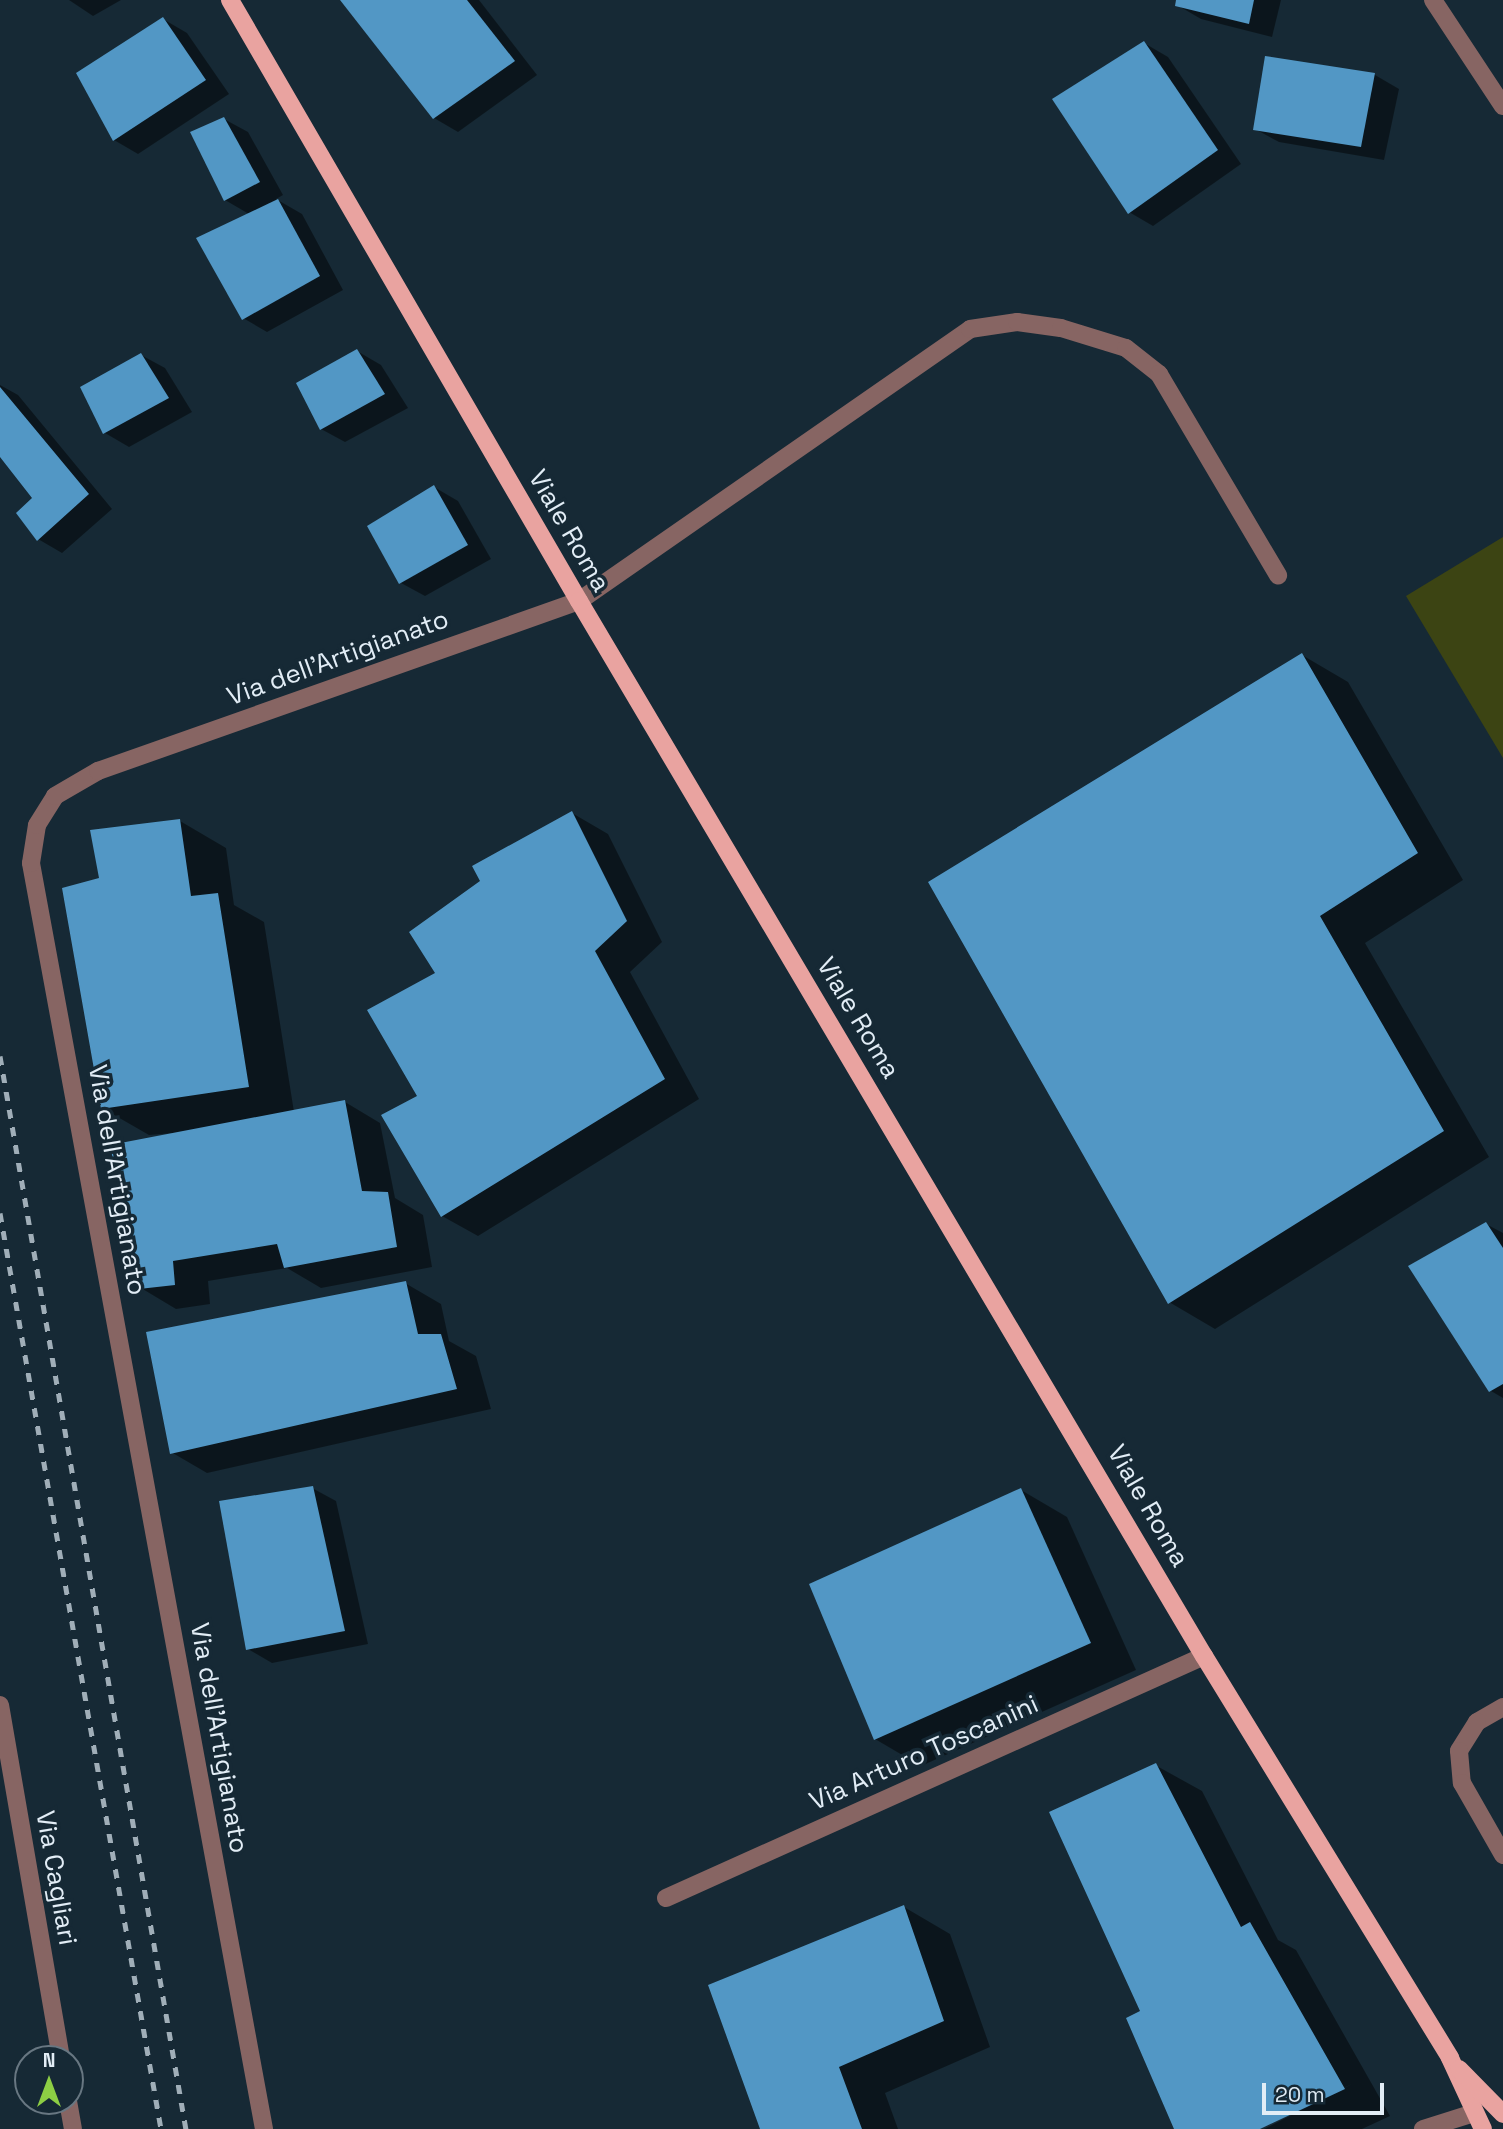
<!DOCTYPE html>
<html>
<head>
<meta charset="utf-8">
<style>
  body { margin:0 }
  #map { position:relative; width:1503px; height:2129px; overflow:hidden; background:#162935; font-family:"Space Grotesk",sans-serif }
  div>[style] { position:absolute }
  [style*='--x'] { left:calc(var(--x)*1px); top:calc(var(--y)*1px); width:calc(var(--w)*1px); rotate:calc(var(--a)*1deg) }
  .green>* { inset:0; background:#3c4413 }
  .shadow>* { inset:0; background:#0007 }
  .building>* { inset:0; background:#5297c5 }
  .minor>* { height:18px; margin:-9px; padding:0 9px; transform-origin:9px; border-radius:9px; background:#876563 }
  .major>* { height:18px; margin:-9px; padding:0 9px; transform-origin:9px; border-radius:9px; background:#e9a3a0 }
  .rail>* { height:5px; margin-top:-2.5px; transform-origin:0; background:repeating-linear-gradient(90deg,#a0aeb8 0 9px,transparent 0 18px) }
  span { translate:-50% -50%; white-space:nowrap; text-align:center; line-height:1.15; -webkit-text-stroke:7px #162935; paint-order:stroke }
  .street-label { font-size:26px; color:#e2edf6 }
  .north { position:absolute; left:14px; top:2045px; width:70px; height:70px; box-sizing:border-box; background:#162935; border:2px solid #687782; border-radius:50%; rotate:0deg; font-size:19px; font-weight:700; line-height:28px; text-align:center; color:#e2edf6 }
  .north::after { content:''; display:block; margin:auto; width:24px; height:32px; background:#8dce44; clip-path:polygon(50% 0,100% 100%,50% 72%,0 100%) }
  .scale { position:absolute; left:1262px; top:2083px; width:122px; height:32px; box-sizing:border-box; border:4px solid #e2edf6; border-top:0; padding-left:9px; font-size:21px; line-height:24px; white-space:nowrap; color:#e2edf6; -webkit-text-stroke:5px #162935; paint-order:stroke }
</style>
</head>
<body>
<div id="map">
  <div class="green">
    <div style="clip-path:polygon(1503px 537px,1503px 758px,1406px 596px)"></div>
  </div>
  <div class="shadow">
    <div style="clip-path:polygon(69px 0,121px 0,93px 16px)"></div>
    <div style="clip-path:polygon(342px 0,479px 0,537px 75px,458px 132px,434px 118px)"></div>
    <div style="clip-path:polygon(1178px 0,1281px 0,1272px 37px,1201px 19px,1177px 5px)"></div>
    <div style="clip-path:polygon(163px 19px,187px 33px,229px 94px,138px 154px,114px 140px)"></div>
    <div style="clip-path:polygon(1144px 43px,1168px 57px,1241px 164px,1153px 226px,1129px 212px)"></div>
    <div style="clip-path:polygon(1267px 58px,1375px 75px,1399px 89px,1384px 160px,1279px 142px,1255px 129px)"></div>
    <div style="clip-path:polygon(224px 119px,248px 132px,283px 195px,276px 199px,302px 214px,343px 290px,267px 332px,243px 318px,249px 214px,225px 200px)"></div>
    <div style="clip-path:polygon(357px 351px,381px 365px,408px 408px,345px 442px,321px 429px)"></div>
    <div style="clip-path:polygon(141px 355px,165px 368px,192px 412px,129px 447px,105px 433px)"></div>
    <div style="clip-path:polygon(0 385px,18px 395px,112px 509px,62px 553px,38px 539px,35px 499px,0 455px)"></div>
    <div style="clip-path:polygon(434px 487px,458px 501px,491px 559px,425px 596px,401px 583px)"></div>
    <div style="clip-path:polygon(1302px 655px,1348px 682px,1463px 880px,1365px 943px,1489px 1157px,1215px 1329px,1169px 1302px)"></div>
    <div style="clip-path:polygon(572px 813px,608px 834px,662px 942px,630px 972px,699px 1099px,478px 1236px,442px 1216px,420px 1096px,437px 974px)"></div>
    <div style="clip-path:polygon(180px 821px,226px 848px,234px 905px,264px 922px,294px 1112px,345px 1102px,380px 1123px,395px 1198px,423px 1215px,432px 1267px,321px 1288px,287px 1268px,208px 1281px,210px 1304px,176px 1309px,141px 1288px,186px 1132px,149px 1135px,102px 1108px,101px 879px)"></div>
    <div style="clip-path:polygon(1486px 1224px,1503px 1233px,1503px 1398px,1491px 1391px)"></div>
    <div style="clip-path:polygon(405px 1283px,441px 1304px,449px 1341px,476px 1356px,491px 1409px,207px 1473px,171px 1452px)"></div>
    <div style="clip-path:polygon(312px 1488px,336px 1501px,368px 1644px,272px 1663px,248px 1649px)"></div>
    <div style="clip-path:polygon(1021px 1490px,1067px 1517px,1136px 1670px,921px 1766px,875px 1739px)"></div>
    <div style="clip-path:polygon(1155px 1765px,1202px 1791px,1278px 1940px,1296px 1950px,1390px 2116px,1362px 2129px,1264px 2129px,1352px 2084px,1256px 2129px,1176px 2129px,1143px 2011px)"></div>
    <div style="clip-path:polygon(904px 1907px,950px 1934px,990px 2047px,885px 2093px,898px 2129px,762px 2129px)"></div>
  </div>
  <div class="building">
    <div style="clip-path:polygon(340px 0,467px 0,515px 61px,433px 119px)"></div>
    <div style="clip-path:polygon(1176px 0,1254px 0,1249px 24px,1175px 6px)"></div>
    <div style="clip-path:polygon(163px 17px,206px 80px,113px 141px,76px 73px)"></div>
    <div style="clip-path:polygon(1144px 41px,1218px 150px,1128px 214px,1052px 99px)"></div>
    <div style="clip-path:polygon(1265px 56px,1375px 73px,1361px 147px,1253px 130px)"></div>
    <div style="clip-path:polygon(224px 117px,260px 182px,224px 201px,190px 132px)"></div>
    <div style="clip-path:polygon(278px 199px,320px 276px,242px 320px,196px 238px)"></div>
    <div style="clip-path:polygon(357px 349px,385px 394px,320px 430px,296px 383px)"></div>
    <div style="clip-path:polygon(141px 353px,169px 398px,103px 434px,80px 387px)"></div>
    <div style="clip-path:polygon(0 387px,89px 494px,37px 541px,16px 513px,32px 498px,0 457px)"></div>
    <div style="clip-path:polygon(434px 485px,468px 545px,399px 584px,367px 526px)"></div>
    <div style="clip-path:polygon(1302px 653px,1418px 853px,1320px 916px,1444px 1131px,1168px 1304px,928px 882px)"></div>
    <div style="clip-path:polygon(572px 811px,627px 921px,595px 951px,665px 1079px,441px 1217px,381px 1115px,417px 1096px,367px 1010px,435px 973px,409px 932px,480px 881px,472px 866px)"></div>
    <div style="clip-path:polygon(180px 819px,191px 896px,218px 893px,249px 1087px,101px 1109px,62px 888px,99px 878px,90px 830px)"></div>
    <div style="clip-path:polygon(345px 1100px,362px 1191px,388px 1192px,397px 1247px,284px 1268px,277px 1244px,173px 1261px,175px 1285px,139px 1289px,110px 1145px)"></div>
    <div style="clip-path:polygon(1486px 1222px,1503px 1248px,1503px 1384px,1489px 1392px,1408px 1266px)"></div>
    <div style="clip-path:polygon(406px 1281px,418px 1334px,441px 1334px,457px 1389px,170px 1454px,146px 1332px)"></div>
    <div style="clip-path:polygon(313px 1486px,345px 1631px,246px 1650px,219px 1501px)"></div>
    <div style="clip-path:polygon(1021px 1488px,1091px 1643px,874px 1740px,809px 1584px)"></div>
    <div style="clip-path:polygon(1156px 1763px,1241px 1927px,1250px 1922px,1345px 2089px,1260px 2129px,1174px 2129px,1126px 2018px,1140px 2011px,1049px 1812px)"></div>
    <div style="clip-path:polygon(904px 1905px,944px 2021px,839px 2067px,862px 2129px,760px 2129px,708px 1985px)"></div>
  </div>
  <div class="minor">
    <div style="--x:1433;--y:0;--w:127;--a:56.6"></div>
    <div style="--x:0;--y:1705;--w:359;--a:80.2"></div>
    <div style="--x:1503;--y:1707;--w:30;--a:150"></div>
    <div style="--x:1477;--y:1722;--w:34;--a:122"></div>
    <div style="--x:1459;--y:1751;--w:32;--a:85"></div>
    <div style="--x:1462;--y:1783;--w:83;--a:60.3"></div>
    <div style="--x:666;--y:1898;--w:590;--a:-24.22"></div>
    <div style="--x:68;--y:2101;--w:28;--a:80"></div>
    <div style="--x:264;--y:2129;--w:1287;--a:-100.43"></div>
    <div style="--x:31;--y:863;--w:38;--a:-81"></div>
    <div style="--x:37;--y:825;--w:34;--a:-58"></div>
    <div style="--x:55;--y:796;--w:50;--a:-30.2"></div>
    <div style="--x:98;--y:771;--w:510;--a:-19.46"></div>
    <div style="--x:579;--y:601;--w:476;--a:-34.8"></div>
    <div style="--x:970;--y:329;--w:48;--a:-8.5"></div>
    <div style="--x:1017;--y:322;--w:44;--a:7.8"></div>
    <div style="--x:1061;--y:328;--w:68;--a:17.1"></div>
    <div style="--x:1126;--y:348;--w:42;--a:38.2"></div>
    <div style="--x:1159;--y:374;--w:234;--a:59.4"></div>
    <div style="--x:1423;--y:2129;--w:53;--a:-17.4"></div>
  </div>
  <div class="major">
    <div style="--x:230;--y:0;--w:695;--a:59.86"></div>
    <div style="--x:579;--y:601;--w:1226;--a:59.36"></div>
    <div style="--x:1204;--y:1656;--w:471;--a:58.5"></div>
    <div style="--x:1450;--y:2058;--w:78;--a:65.1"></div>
    <div style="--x:1459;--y:2069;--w:63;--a:45.6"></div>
  </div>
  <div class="rail">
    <div style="--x:0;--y:1056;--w:1089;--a:80.17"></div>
    <div style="--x:0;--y:1213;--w:930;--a:80.03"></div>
  </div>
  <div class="street-label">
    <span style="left:569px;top:531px;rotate:60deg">Viale Roma</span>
    <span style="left:338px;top:658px;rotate:-20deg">Via dell'Artigianato</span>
    <span style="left:858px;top:1018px;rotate:59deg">Viale Roma</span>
    <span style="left:117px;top:1180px;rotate:80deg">Via dell'Artigianato</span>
    <span style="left:1148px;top:1506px;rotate:60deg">Viale Roma</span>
    <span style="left:219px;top:1738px;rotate:80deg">Via dell'Artigianato</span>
    <span style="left:924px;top:1753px;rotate:-24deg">Via Arturo Toscanini</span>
    <span style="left:56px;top:1878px;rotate:80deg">Via Cagliari</span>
  </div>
  <div class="north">N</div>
  <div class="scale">20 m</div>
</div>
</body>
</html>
